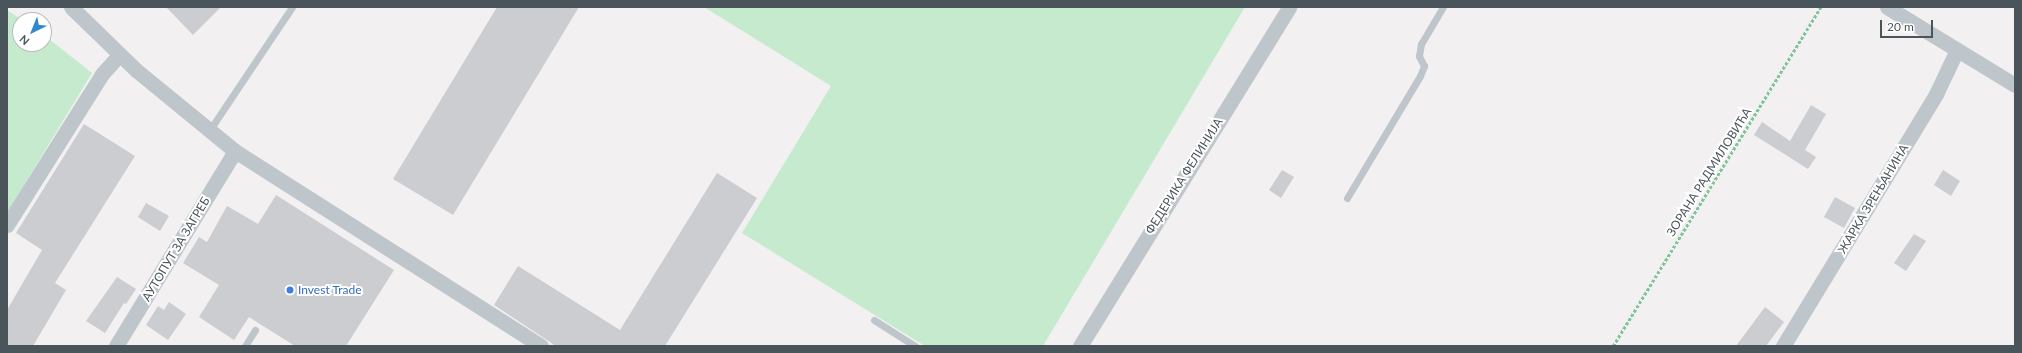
<!DOCTYPE html>
<html>
<head>
<meta charset="utf-8">
<style>
  body { margin:0 }
  #map { position:relative; width:2022px; height:353px; overflow:hidden; background:#f2f0f1; font-family:Lato,sans-serif }
  div>[style] { position:absolute }
  [style*='--x'] { left:calc(var(--x)*1px); top:calc(var(--y)*1px); width:calc(var(--w)*1px); rotate:calc(var(--a)*1deg) }
  .green>* { inset:0; background:#c5eace }
  .building>* { inset:0; background:#cbcdd1 }
  .path>* { height:2.5px; margin-top:-1.25px; transform-origin:0; background:repeating-linear-gradient(90deg,#81c49a 0 3px,transparent 0 5px) }
  .service>* { height:7px; margin:-3.5px; padding:0 3.5px; transform-origin:3.5px; border-radius:3.5px; background:#bec6cb }
  .minor>* { height:15px; margin:-7.5px; padding:0 7.5px; transform-origin:7.5px; border-radius:7.5px; background:#bec6cb }
  .dots>* { width:11px; height:11px; translate:-50% -50%; box-sizing:border-box; border:2px solid #fff; border-radius:50% }
  span { translate:-50% -50%; white-space:nowrap; text-align:center; line-height:1.15; -webkit-text-stroke:4px #fff; paint-order:stroke }
  .street-label { font-size:12px; color:#4a555b }
  .shop-label { font-size:12px; color:#366cbe }
  .left { translate:0 -50%; text-align:left }
  .frame { position:absolute; inset:0; border:8px solid #4a555b; pointer-events:none }
  .north { position:absolute; left:12px; top:12px; width:40px; height:40px; box-sizing:border-box; background:#fff; border:1px solid #b7bbbd; border-radius:50%; rotate:223deg; font-size:11px; font-weight:700; line-height:16px; text-align:center; color:#4a555b }
  .north::after { content:''; display:block; margin:auto; width:14px; height:18px; background:#3188cc; clip-path:polygon(50% 0,100% 100%,50% 72%,0 100%) }
  .scale { position:absolute; left:1880px; top:20px; width:53px; height:18px; box-sizing:border-box; border:2px solid #4a555b; border-top:0; padding-left:5px; font-size:12px; line-height:14px; white-space:nowrap; color:#4a555b; -webkit-text-stroke:3px #fff; paint-order:stroke }
</style>
</head>
<body>
<div id="map">
  <div class="green">
    <div style="clip-path:polygon(704px 7px,1245px 7px,1043px 346px,925px 346px,742px 233px,831px 86px)"></div>
    <div style="clip-path:polygon(7px 10px,22px 20px,20px 20px,20px 44px,44px 44px,44px 35px,92px 73px,7px 213px)"></div>
  </div>
  <div class="building">
    <div style="clip-path:polygon(166px 7px,221px 7px,193px 35px)"></div>
    <div style="clip-path:polygon(497px 7px,579px 7px,453px 215px,393px 179px)"></div>
    <div style="clip-path:polygon(1811px 105px,1826px 114px,1805px 150px,1816px 157px,1808px 169px,1754px 135px,1762px 122px,1790px 141px)"></div>
    <div style="clip-path:polygon(84px 124px,135px 156px,55px 283px,66px 290px,33px 346px,7px 346px,7px 310px,42px 250px,16px 233px)"></div>
    <div style="clip-path:polygon(1282px 170px,1294px 177px,1281px 198px,1269px 190px)"></div>
    <div style="clip-path:polygon(1943px 170px,1960px 181px,1951px 196px,1934px 185px)"></div>
    <div style="clip-path:polygon(717px 173px,757px 198px,665px 346px,556px 346px,494px 305px,518px 266px,620px 330px)"></div>
    <div style="clip-path:polygon(276px 195px,394px 270px,346px 346px,295px 346px,249px 317px,234px 340px,199px 317px,219px 285px,183px 263px,199px 237px,207px 242px,227px 206px,258px 224px)"></div>
    <div style="clip-path:polygon(1835px 197px,1855px 208px,1844px 228px,1824px 217px)"></div>
    <div style="clip-path:polygon(146px 203px,169px 216px,160px 231px,138px 217px)"></div>
    <div style="clip-path:polygon(1914px 234px,1926px 241px,1906px 271px,1894px 263px)"></div>
    <div style="clip-path:polygon(117px 277px,136px 289px,126px 304px,124px 303px,105px 333px,86px 321px)"></div>
    <div style="clip-path:polygon(169px 302px,186px 314px,168px 340px,146px 325px,158px 306px,164px 310px)"></div>
    <div style="clip-path:polygon(1765px 307px,1784px 322px,1766px 346px,1736px 346px)"></div>
  </div>
  <div class="path">
    <div style="--x:1613;--y:346;--w:398;--a:-58.5"></div>
  </div>
  <div class="service">
    <div style="--x:209;--y:131;--w:149;--a:-56.2"></div>
    <div style="--x:1347;--y:198;--w:142;--a:-59.1"></div>
    <div style="--x:1420;--y:76;--w:11;--a:-68"></div>
    <div style="--x:1424;--y:66;--w:11;--a:-117"></div>
    <div style="--x:1419;--y:56;--w:12;--a:-81"></div>
    <div style="--x:1421;--y:44;--w:43;--a:-59.3"></div>
    <div style="--x:874;--y:320;--w:49;--a:32.4"></div>
    <div style="--x:245;--y:346;--w:19;--a:-58"></div>
  </div>
  <div class="minor">
    <div style="--x:71;--y:7;--w:91;--a:44.1"></div>
    <div style="--x:136;--y:70;--w:128;--a:39.3"></div>
    <div style="--x:235;--y:151;--w:363;--a:32.5"></div>
    <div style="--x:1887;--y:7;--w:150;--a:31.4"></div>
    <div style="--x:7;--y:225;--w:178;--a:-57.8"></div>
    <div style="--x:102;--y:74;--w:25;--a:-48"></div>
    <div style="--x:116;--y:346;--w:228;--a:-58.6"></div>
    <div style="--x:1080;--y:346;--w:398;--a:-58.3"></div>
    <div style="--x:1783;--y:346;--w:295;--a:-58.7"></div>
    <div style="--x:1936;--y:94;--w:49;--a:-64.5"></div>
  </div>
  <div class="dots">
    <div style="left:290px;top:290px;background:#3f7fe0"></div>
  </div>
  <div class="street-label">
    <span style="left:1709px;top:172px;rotate:-58deg">ЗОРАНА РАДМИЛОВИЋА</span>
    <span style="left:1184px;top:176px;rotate:-58deg">ФЕДЕРИКА ФЕЛИНИЈА</span>
    <span style="left:1873px;top:199px;rotate:-59deg">ЖАРКА ЗРЕЊАНИНА</span>
    <span style="left:176px;top:249px;rotate:-59deg">АУТОПУТ ЗА ЗАГРЕБ</span>
  </div>
  <div class="shop-label">
    <span class="left" style="left:298px;top:290px">Invest Trade</span>
  </div>
  <div class="frame"></div>
  <div class="north">N</div>
  <div class="scale">20 m</div>
</div>
</body>
</html>
